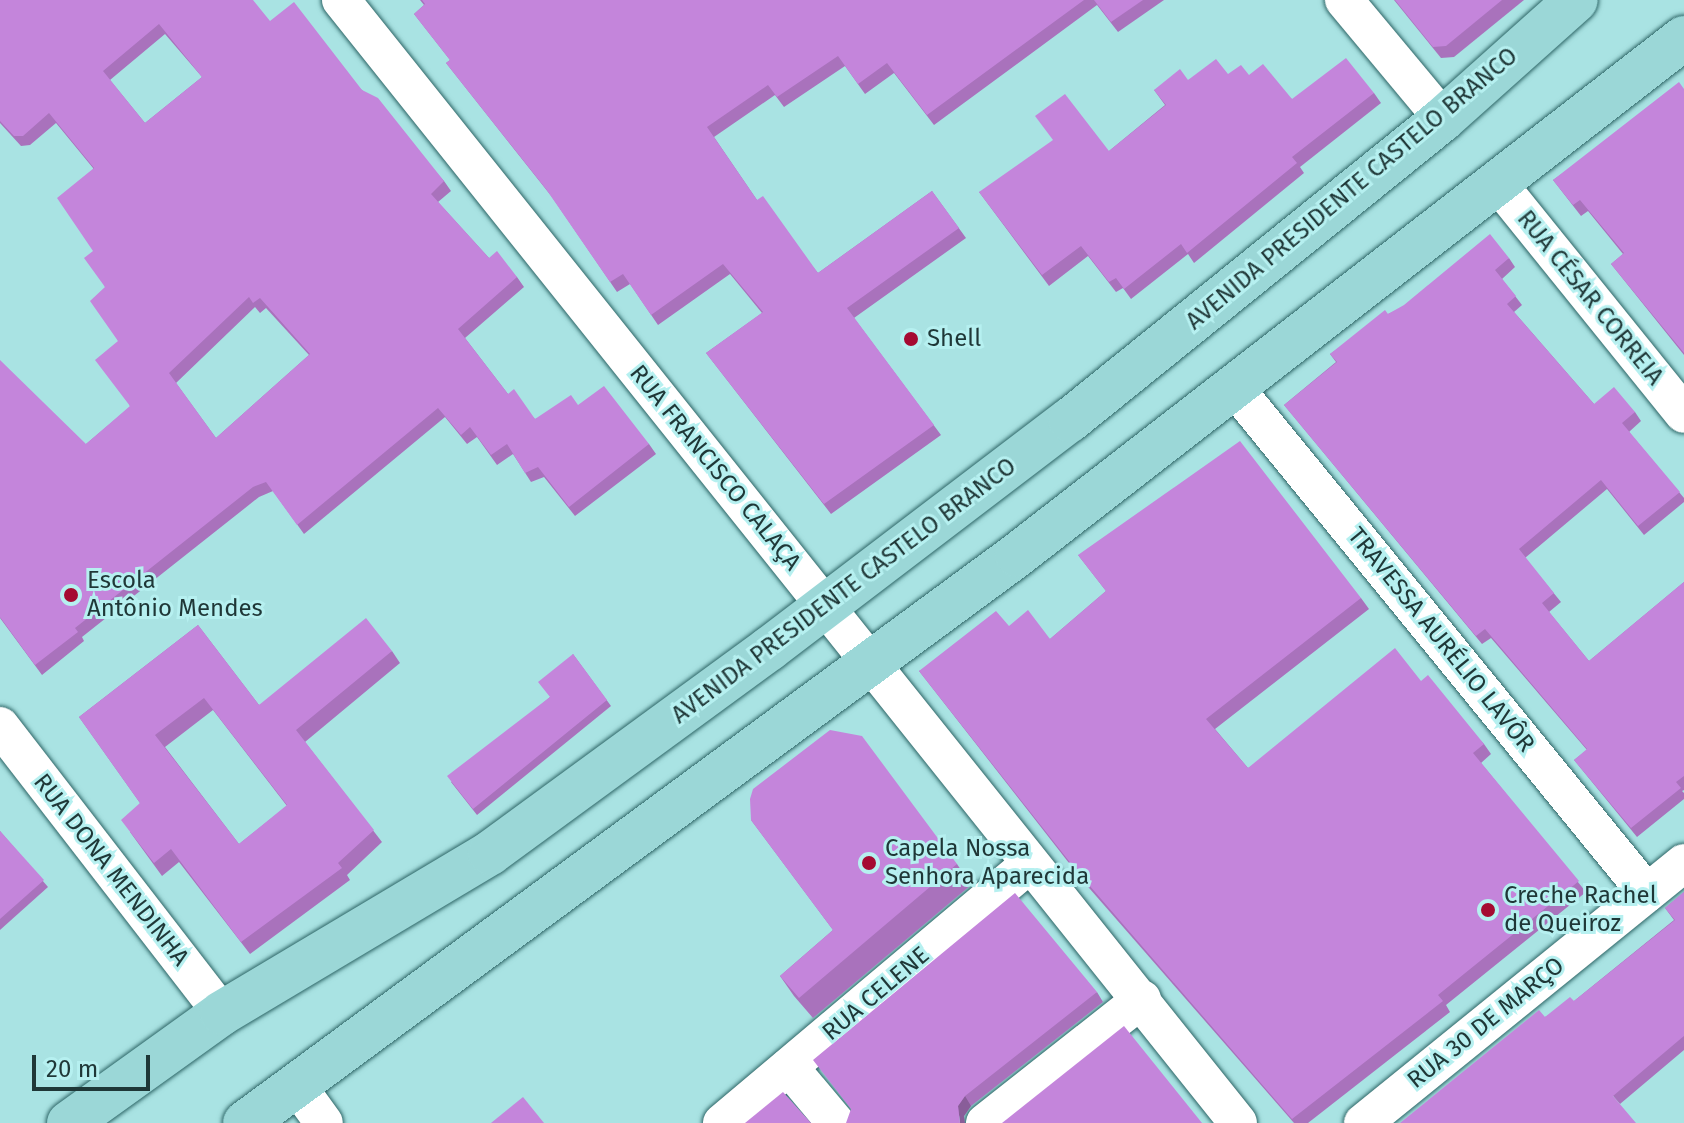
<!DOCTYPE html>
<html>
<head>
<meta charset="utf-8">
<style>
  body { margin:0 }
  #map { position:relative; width:1684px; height:1123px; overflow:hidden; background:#a9e3e3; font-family:"Fira Sans",sans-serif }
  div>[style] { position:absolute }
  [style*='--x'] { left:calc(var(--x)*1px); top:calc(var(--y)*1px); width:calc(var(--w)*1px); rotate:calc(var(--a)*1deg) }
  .roads { filter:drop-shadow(0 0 2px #2d6566) drop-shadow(0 0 2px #2d6566) }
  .street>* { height:38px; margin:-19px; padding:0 19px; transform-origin:19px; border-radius:19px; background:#fff }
  .primary>* { height:44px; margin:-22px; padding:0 22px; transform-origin:22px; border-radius:22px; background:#9bd7d7 }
  .wall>* { inset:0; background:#a972bc }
  .shaded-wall>* { inset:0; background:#895d99 }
  .building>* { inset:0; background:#c485db }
  .dots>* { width:22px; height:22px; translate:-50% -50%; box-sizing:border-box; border:4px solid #b6f0f0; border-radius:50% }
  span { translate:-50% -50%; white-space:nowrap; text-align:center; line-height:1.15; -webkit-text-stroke:6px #b6f0f0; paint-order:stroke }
  .street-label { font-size:24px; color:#1f3737 }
  .poi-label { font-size:24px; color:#1f3737 }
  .left { translate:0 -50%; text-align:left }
  .scale { position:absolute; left:32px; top:1055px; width:118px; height:36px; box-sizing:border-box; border:4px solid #1f3737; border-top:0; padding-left:10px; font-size:24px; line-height:28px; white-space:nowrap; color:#1f3737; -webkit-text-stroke:6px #b6f0f0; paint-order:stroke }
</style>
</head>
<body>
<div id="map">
  <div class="roads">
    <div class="street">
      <div style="--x:341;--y:0;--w:1437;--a:51.38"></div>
      <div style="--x:1344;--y:0;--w:155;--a:50.2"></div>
      <div style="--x:1496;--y:181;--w:299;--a:51.1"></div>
      <div style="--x:1234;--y:387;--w:653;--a:50.78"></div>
      <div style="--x:0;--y:726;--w:363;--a:52.3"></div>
      <div style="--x:789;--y:1067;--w:73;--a:50"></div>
      <div style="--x:295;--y:1083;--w:49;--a:54.1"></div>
      <div style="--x:722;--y:1123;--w:402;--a:-40.1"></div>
      <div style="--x:985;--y:1123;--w:200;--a:-38.3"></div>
      <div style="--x:1363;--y:1123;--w:413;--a:-39"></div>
    </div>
    <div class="primary">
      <div style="--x:69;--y:1123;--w:188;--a:-35.7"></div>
      <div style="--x:222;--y:1013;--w:312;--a:-30.8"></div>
      <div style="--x:490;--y:853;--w:346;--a:-36.2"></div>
      <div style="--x:769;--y:649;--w:378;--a:-37.3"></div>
      <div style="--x:1070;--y:420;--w:479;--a:-38.9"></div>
      <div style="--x:1443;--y:119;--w:178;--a:-41.8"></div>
      <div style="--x:245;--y:1123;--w:958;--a:-36.34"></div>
      <div style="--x:1017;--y:555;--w:844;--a:-37.78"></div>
    </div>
  </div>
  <div class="wall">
    <div style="clip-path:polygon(evenodd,0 0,270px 21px,362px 90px,444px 181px,451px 191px,438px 202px,489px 258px,517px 277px,524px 287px,465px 338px,508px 394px,535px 419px,578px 405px,649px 444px,656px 454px,575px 516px,544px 477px,531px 482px,513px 454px,497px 465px,477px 437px,467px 444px,445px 417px,304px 534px,273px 491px,259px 497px,82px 637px,84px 641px,42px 675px,0 618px,86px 444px,130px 407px,118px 341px,105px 287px,93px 251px,93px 168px,56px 123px,30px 145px,21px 146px,0 123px,0 0,165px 34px,202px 77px,145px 123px,110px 80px,165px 34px,0 0,255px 307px,260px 313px,266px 308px,309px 355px,216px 438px,176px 383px,255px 307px)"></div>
    <div style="clip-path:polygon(420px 0,1164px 0,1118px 32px,1097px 5px,934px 125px,894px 73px,865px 94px,845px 66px,784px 107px,775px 95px,714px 137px,757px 200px,818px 273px,932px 191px,966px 238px,854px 318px,941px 435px,831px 514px,706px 353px,762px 313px,730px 274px,658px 325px,630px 284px,617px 292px,552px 197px,446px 63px,450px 60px,414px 14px,424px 5px)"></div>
    <div style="clip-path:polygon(1394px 0,1524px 0,1454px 57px,1441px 58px)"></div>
    <div style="clip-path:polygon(1228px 74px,1249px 75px,1292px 99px,1374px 93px,1381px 103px,1300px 167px,1304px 173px,1194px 263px,1188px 254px,1131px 299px,1123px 288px,1116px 292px,1088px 256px,1049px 286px,979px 192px,1109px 151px,1165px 105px,1154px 90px,1188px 80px)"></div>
    <div style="clip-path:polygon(1684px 89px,1684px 355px,1611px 264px,1623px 254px,1588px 211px,1581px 216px,1553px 180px)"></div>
    <div style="clip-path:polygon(1509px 258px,1515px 267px,1502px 279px,1522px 305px,1514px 312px,1594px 404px,1635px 412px,1641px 421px,1629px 432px,1684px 498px,1684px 502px,1644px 535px,1607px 489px,1525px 558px,1561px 602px,1549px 612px,1589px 661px,1684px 582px,1684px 790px,1682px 791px,1684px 793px,1684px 799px,1637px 837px,1574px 760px,1587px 750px,1491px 638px,1482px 644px,1284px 405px,1336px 362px,1330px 354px,1388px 314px)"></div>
    <div style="clip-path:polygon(1078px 555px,1361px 598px,1369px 609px,1215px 729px,1248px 768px,1421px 681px,1484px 744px,1491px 754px,1481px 763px,1586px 892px,1446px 1005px,1450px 1012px,1308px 1123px,1294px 1123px,1083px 881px,919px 671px,1009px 626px,1050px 639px,1106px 591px)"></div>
    <div style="clip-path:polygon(evenodd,198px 625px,259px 705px,392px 651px,400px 663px,305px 742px,382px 842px,347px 875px,350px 880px,250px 954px,179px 862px,162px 876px,130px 832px,140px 803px,79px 717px,198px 625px,213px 710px,287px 806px,239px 844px,165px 747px,213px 710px)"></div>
    <div style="clip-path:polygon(573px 654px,611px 706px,477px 815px,451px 782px,550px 697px)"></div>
    <div style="clip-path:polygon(751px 820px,957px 864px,971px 885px,813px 1018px,794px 996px,780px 976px,833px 930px)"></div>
    <div style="clip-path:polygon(0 831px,48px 887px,0 930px)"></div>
    <div style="clip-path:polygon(1684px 892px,1684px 1050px,1620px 1104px,1545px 1017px,1574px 1001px,1674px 920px,1665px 908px)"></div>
    <div style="clip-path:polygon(1097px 992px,1103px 1002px,971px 1106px,964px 1116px,851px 1110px)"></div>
  </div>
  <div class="shaded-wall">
    <div style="clip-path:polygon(965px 1096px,971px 1106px,964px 1116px,965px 1123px,960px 1123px,958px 1106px)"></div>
  </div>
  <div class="building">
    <div style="clip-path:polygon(evenodd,0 0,253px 0,270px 21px,294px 2px,362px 90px,378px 98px,444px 181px,431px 194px,489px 258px,497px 251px,517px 277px,458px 329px,508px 394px,514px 389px,535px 419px,571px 395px,578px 405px,604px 386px,649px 444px,569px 507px,538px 467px,525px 473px,507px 444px,491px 455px,470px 427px,461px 435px,438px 408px,297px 525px,266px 482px,253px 487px,75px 628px,78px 632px,35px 665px,0 617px,0 360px,86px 444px,130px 406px,95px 360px,118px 341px,90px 301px,105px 287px,84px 258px,93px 251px,57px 198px,94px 168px,49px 113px,23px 136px,14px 136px,0 121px,0 0,159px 24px,202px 77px,145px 123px,103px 71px,159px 24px,0 0,249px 297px,253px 303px,260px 298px,310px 354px,216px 438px,169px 373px,249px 297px)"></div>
    <div style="clip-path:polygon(422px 0,1084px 0,927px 115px,887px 63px,858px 84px,838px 56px,777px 97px,768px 85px,707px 127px,757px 200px,763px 196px,818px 273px,932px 191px,959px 228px,847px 308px,934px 425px,824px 504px,706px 353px,763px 312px,723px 264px,651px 315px,623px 274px,610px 282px,546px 189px,446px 63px,450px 60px,414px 14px,425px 4px)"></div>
    <div style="clip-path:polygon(1094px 0,1143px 0,1111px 22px)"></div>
    <div style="clip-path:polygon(1395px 0,1502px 0,1446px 46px,1433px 47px)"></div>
    <div style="clip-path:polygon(1346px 58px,1374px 93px,1292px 157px,1297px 163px,1187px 253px,1181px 244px,1124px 289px,1116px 278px,1109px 282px,1081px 246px,1042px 275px,979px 192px,1053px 140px,1035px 116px,1065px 94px,1109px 151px,1166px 105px,1154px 90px,1180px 69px,1188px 80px,1216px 59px,1228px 74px,1241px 65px,1249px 75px,1263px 64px,1292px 99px)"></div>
    <div style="clip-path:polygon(1679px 82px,1684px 89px,1684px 353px,1611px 264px,1624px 253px,1580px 200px,1573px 205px,1553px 180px)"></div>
    <div style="clip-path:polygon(1490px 234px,1509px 258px,1495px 270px,1516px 296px,1507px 304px,1594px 404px,1614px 387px,1635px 412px,1622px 423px,1680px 492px,1638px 526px,1601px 480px,1519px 549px,1554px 593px,1542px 603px,1589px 661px,1684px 582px,1684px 776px,1676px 782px,1681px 788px,1631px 828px,1574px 760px,1587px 749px,1485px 629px,1476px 636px,1284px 405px,1337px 362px,1330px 354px,1385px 310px,1388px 314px,1404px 305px)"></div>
    <div style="clip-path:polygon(1240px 441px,1361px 598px,1206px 719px,1248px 768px,1395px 648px,1421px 681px,1428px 675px,1484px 744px,1473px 753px,1579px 881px,1438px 995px,1443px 1001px,1292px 1119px,1076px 870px,919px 671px,996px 611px,1009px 626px,1028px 610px,1050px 639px,1106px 591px,1078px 555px)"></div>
    <div style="clip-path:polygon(evenodd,366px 618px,392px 651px,296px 730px,374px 830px,338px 863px,342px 868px,241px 942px,171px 849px,154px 863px,121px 820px,140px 803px,79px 717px,198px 625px,259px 705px,366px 618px,204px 698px,287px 805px,239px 844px,155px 735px,204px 698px)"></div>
    <div style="clip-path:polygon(573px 654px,607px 700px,473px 809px,447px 776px,550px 697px,538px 682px)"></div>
    <div style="clip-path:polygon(830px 730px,862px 736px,957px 864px,799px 998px,780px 976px,833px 930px,751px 820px,750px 799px,753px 789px)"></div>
    <div style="clip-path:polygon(0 831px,44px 880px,0 919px)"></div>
    <div style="clip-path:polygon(1684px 892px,1684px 1036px,1613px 1096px,1636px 1123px,1400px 1123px,1539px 1010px,1545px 1017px,1570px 997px,1574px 1001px,1675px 920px,1665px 908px)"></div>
    <div style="clip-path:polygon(1015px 893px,1097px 992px,965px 1096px,958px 1106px,960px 1123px,846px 1123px,851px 1109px,813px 1060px)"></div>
    <div style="clip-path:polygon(1124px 1026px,1202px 1123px,1002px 1123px)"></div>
    <div style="clip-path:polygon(783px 1092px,811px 1123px,745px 1123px)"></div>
    <div style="clip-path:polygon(523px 1097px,544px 1123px,491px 1123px)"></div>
  </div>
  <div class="dots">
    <div style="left:911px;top:339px;background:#a50a32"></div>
    <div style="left:71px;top:595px;background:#a50a32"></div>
    <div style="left:869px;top:863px;background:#a50a32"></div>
    <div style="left:1488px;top:910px;background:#a50a32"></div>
  </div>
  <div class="street-label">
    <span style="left:1352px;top:189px;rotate:-40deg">AVENIDA PRESIDENTE CASTELO BRANCO</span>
    <span style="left:1590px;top:298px;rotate:51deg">RUA CÉSAR CORREIA</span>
    <span style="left:715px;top:468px;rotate:51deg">RUA FRANCISCO CALAÇA</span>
    <span style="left:844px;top:591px;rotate:-37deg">AVENIDA PRESIDENTE CASTELO BRANCO</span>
    <span style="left:1441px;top:640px;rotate:51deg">TRAVESSA AURÉLIO LAVÔR</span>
    <span style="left:111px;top:870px;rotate:52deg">RUA DONA MENDINHA</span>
    <span style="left:876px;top:994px;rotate:-40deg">RUA CELENE</span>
    <span style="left:1486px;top:1023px;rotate:-39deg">RUA 30 DE MARÇO</span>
  </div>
  <div class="poi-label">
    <span class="left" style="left:927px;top:339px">Shell</span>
    <span class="left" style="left:87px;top:595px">Escola<br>Antônio Mendes</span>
    <span class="left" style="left:885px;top:863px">Capela Nossa<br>Senhora Aparecida</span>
    <span class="left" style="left:1504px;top:910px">Creche Rachel<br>de Queiroz</span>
  </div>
  <div class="scale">20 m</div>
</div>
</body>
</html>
